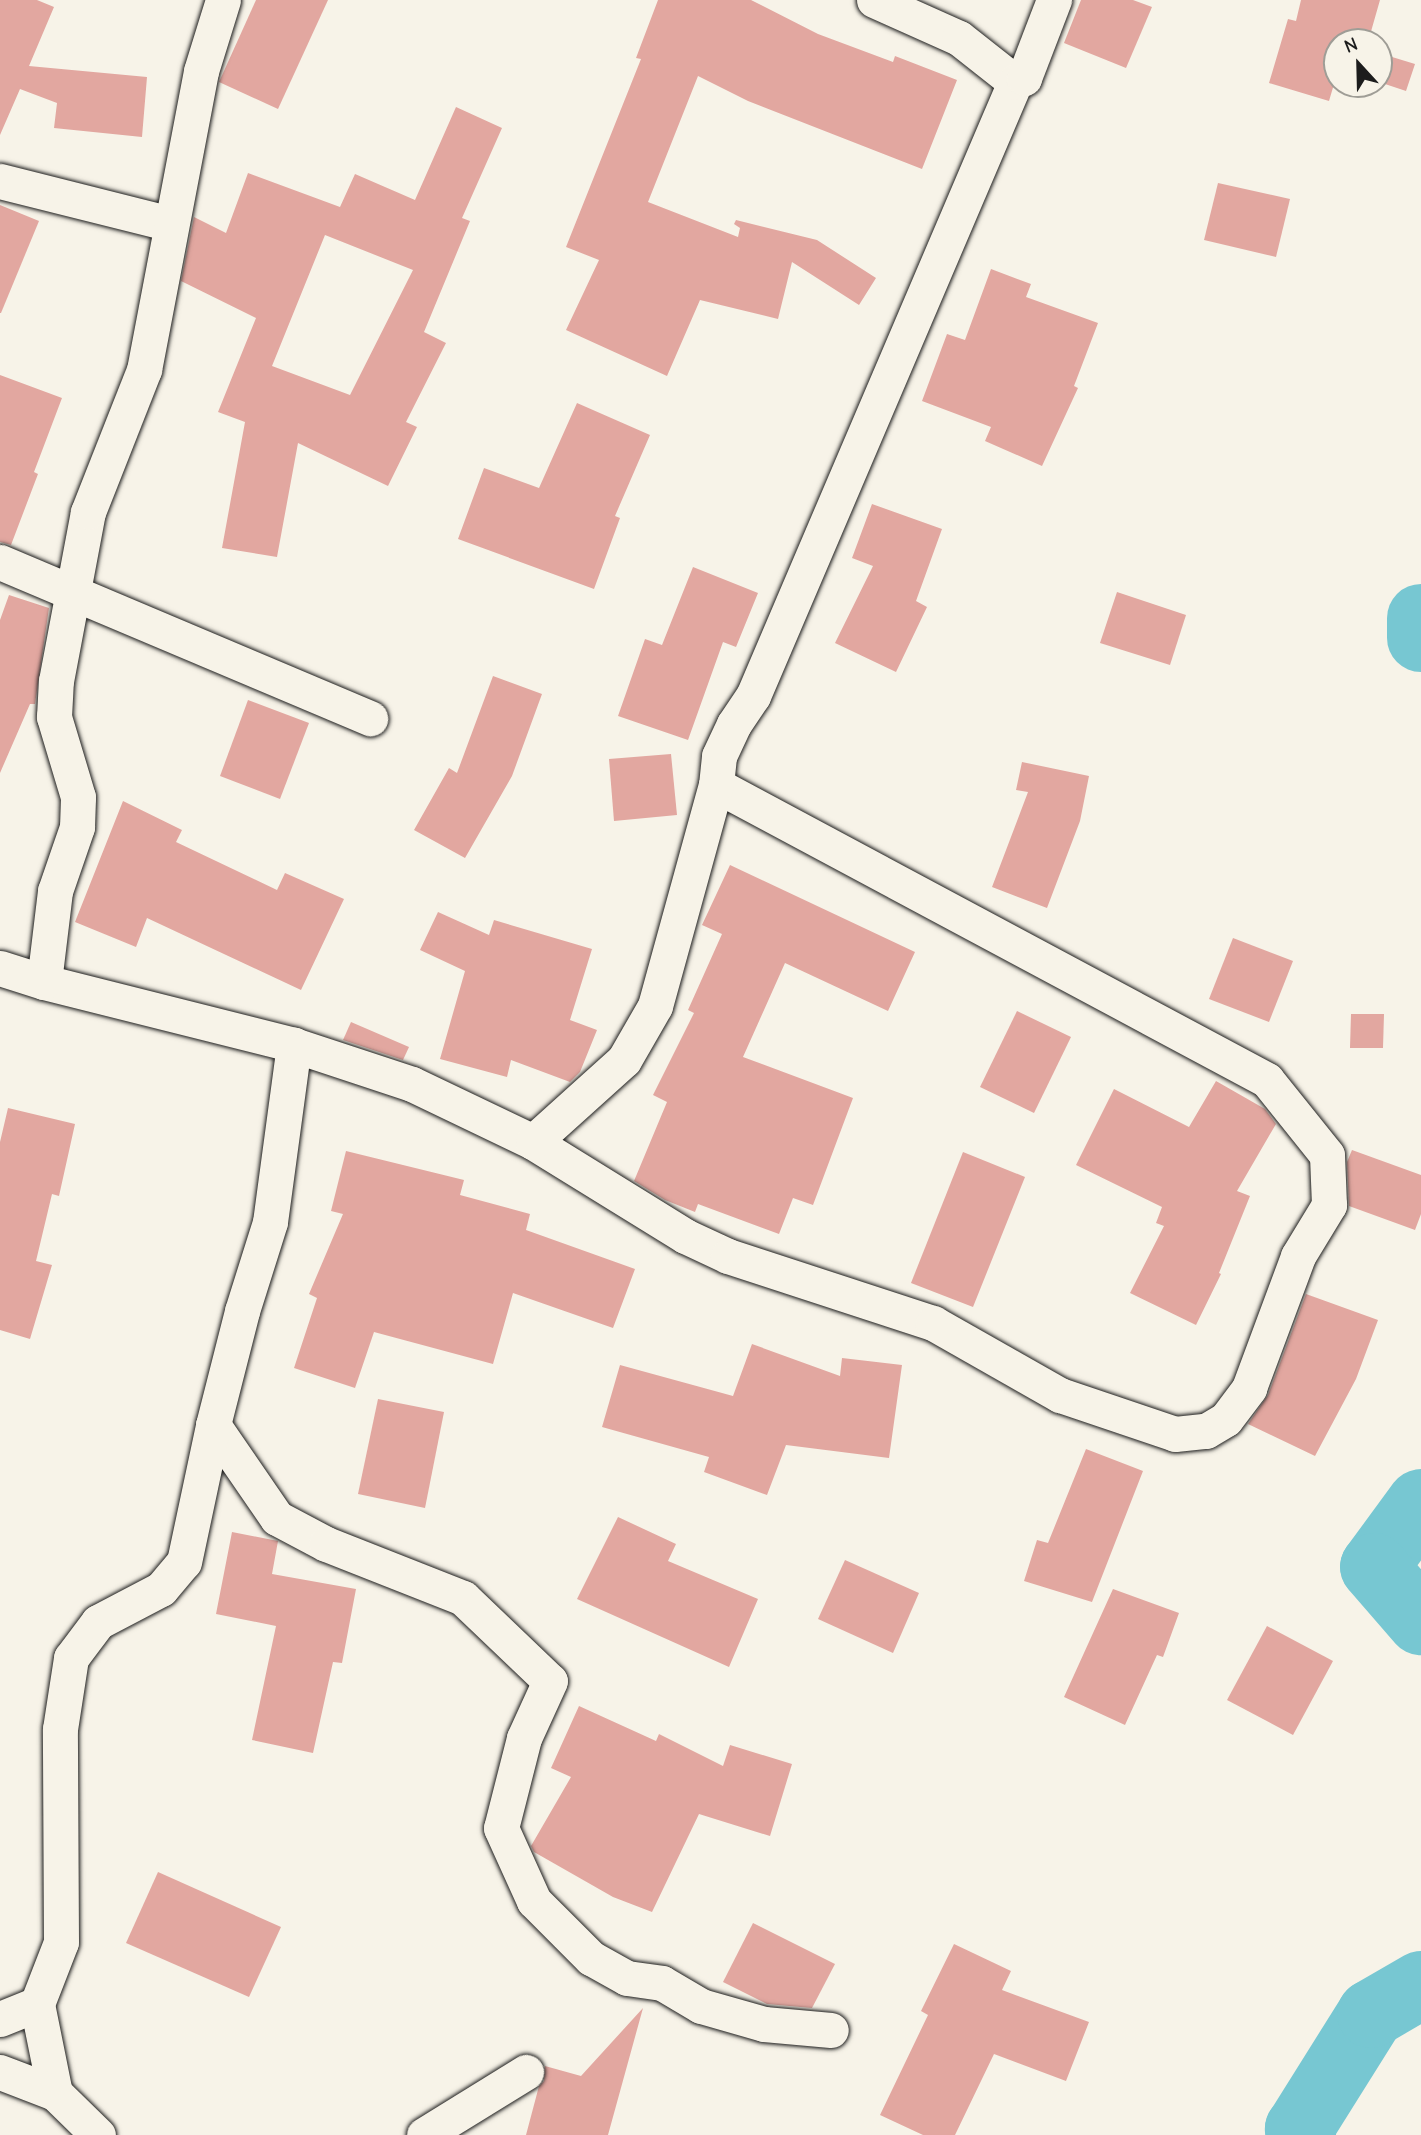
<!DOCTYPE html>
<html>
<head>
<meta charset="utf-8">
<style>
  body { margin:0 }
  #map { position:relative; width:1421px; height:2135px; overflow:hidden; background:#f7f3e8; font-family:"Comic Neue",sans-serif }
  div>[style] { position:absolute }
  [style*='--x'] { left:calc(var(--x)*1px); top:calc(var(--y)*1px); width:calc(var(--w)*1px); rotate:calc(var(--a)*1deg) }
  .river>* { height:68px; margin:-34px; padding:0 34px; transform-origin:34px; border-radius:34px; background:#77c7d2 }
  .building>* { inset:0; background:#e2a7a0 }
  .roads { filter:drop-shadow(0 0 2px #1c1c1c) drop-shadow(0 0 2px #1c1c1c) }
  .minor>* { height:35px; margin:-17.5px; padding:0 17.5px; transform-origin:17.5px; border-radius:17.5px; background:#f7f3e8 }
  span { translate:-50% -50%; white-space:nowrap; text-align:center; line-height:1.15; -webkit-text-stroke:5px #f7f3e8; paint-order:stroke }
  .north { position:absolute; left:1323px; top:28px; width:70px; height:70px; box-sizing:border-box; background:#f7f3e8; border:2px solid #9f9d96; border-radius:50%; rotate:338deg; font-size:19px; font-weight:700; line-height:28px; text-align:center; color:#1c1c1c }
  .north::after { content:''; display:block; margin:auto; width:24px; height:32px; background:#1c1c1c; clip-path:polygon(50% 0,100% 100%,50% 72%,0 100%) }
</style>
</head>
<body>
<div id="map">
  <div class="river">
    <div style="--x:1421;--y:618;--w:20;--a:90"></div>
    <div style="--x:1421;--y:1503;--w:79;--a:126.3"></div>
    <div style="--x:1374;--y:1567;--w:72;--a:49"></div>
    <div style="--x:1302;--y:2135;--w:7;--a:-117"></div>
    <div style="--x:1299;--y:2129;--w:136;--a:-57.9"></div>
    <div style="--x:1371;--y:2014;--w:58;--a:-30.1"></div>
  </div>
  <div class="building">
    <div style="clip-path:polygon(0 0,37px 0,54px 7px,29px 66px,147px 77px,142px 137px,54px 128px,57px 103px,20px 89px,0 135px)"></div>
    <div style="clip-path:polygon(256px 0,328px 0,278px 109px,219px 82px)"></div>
    <div style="clip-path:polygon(658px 0,751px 0,818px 34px,893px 62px,895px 56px,957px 80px,922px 169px,748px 101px,698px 76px,648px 202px,738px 237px,740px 228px,734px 224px,736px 220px,817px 240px,876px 278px,859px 305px,792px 262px,778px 319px,700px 300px,667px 376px,566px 330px,599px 260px,566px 247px,641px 59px,636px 58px)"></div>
    <div style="clip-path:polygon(1081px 0,1133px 0,1152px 7px,1126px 68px,1064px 43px)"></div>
    <div style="clip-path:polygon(1301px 0,1380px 0,1368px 42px,1337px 42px,1337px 74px,1329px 101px,1269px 83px,1288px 19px,1296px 21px)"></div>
    <div style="clip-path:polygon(1379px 53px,1415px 64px,1406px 91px,1379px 82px)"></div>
    <div style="clip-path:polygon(evenodd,456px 107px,502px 128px,462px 218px,470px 221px,424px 332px,446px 343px,406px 422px,417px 427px,388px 486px,298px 443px,277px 557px,222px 548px,245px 422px,218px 412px,256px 318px,181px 281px,194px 217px,226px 233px,248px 173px,340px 207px,355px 174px,415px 200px,456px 107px,325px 235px,413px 270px,350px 395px,272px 366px,325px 235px)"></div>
    <div style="clip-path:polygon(1218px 183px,1290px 199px,1276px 257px,1204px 240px)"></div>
    <div style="clip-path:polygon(0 205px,39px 221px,1px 313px,0 313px)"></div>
    <div style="clip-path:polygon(991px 269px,1031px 284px,1026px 297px,1098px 323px,1074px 386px,1078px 388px,1042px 466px,985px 441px,991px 427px,922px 401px,947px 334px,965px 340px)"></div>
    <div style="clip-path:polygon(0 375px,62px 398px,34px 472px,38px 474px,11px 545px,0 542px)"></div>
    <div style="clip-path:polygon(577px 403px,650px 435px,615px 516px,620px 518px,594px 589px,458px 539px,484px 468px,539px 488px)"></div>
    <div style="clip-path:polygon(872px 504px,942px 529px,916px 601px,927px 607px,896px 672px,835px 643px,873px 566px,852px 558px)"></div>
    <div style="clip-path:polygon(693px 567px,758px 593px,736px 647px,723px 642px,688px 740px,618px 716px,645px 639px,662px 645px)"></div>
    <div style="clip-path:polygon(1117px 592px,1186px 615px,1170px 665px,1100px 643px)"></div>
    <div style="clip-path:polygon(9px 595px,49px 608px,35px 704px,30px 704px,0 773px,0 620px)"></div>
    <div style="clip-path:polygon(493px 676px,542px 694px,512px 776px,465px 858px,414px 830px,449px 768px,457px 773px)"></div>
    <div style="clip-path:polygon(248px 700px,309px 723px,280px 799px,220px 776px)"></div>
    <div style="clip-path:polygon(671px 754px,677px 815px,614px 821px,609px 759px)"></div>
    <div style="clip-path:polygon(1022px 762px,1089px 776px,1080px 821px,1047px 908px,992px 887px,1028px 792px,1016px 790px)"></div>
    <div style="clip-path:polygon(123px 801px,182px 830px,176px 842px,277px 890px,285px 873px,344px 899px,301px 990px,147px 918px,136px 947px,75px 922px)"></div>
    <div style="clip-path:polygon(730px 865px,915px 952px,888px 1011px,785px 963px,743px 1057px,853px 1098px,813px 1205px,793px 1198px,779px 1234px,698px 1204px,695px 1212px,665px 1200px,634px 1181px,667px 1102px,653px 1095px,694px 1013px,688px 1010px,722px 934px,702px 925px)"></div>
    <div style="clip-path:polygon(438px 912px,489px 935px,494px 920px,592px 949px,570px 1020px,597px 1030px,580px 1072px,570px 1082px,511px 1060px,507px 1077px,440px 1059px,465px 971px,420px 950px)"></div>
    <div style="clip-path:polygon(1233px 938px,1293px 961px,1269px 1022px,1209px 999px)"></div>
    <div style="clip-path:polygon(1017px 1011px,1071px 1037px,1034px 1113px,980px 1087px)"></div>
    <div style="clip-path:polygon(1351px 1014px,1384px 1014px,1383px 1048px,1350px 1048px)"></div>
    <div style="clip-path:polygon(351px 1022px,409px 1047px,403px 1060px,343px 1040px)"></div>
    <div style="clip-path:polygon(1216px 1081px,1265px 1109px,1276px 1124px,1237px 1191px,1250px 1196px,1219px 1273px,1221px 1274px,1196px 1325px,1130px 1293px,1164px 1226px,1156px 1223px,1162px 1207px,1076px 1165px,1114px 1089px,1189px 1127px)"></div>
    <div style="clip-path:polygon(8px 1108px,75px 1124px,59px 1196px,52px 1194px,36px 1261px,52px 1265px,30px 1339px,0 1330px,0 1142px)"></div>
    <div style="clip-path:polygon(1352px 1150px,1421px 1175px,1421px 1214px,1415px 1230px,1349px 1206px,1347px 1162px)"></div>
    <div style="clip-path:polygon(346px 1151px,464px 1180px,460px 1195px,530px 1214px,526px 1230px,635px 1269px,613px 1328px,513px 1293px,493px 1364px,374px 1332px,355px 1388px,294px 1368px,317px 1298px,309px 1294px,343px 1214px,331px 1211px)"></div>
    <div style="clip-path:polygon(963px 1152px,1025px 1177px,973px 1307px,911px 1283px)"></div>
    <div style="clip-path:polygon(1306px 1294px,1378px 1320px,1356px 1379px,1315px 1456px,1248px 1424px,1268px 1395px)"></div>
    <div style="clip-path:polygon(752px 1344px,840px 1376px,842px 1358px,902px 1365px,889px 1458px,786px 1445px,767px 1495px,704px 1472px,709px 1457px,602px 1427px,620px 1365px,733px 1396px)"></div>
    <div style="clip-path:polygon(378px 1399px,444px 1412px,425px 1508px,358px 1494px)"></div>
    <div style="clip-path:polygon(1086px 1449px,1143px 1471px,1092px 1602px,1024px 1581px,1037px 1540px,1048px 1543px)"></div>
    <div style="clip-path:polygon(618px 1517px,676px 1544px,668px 1561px,758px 1599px,729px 1667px,577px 1599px)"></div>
    <div style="clip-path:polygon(232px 1532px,278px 1541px,272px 1574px,356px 1589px,342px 1663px,333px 1662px,313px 1753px,252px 1740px,276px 1626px,216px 1614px)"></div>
    <div style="clip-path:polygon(845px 1560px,919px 1593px,893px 1653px,818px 1619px)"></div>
    <div style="clip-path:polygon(1113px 1589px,1179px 1613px,1163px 1657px,1157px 1655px,1125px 1725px,1064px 1697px)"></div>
    <div style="clip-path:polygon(1267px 1626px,1333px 1661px,1293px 1735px,1227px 1700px)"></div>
    <div style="clip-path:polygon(579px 1706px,656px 1741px,659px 1734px,723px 1766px,730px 1745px,792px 1764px,770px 1836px,699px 1814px,652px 1912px,613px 1897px,534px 1852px,531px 1846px,571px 1777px,551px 1768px)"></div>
    <div style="clip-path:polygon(158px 1872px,281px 1927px,249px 1997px,126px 1943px)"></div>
    <div style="clip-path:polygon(753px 1923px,835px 1964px,812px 2008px,767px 2004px,723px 1982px)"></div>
    <div style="clip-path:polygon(954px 1944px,1011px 1971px,1002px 1990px,1089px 2022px,1066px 2081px,994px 2054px,955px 2135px,923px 2135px,880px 2115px,928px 2015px,921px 2011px)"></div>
    <div style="clip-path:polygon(643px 2008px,608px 2135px,526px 2135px,539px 2086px,544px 2081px,545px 2066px,581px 2076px)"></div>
  </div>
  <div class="roads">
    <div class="minor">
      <div style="--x:874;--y:0;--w:93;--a:24.1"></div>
      <div style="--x:959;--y:38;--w:71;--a:38.2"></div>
      <div style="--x:0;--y:181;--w:176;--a:14.1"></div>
      <div style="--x:0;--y:562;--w:402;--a:22.9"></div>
      <div style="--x:0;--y:968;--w:46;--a:17.7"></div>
      <div style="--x:44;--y:982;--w:258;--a:14.1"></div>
      <div style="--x:294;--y:1045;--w:124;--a:18.3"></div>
      <div style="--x:412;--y:1084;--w:134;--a:25.6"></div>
      <div style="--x:533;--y:1142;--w:179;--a:31.7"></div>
      <div style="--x:685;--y:1236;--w:47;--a:24.9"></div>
      <div style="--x:728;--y:1256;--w:216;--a:18.1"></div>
      <div style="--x:933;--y:1323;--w:146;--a:29.6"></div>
      <div style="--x:1060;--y:1395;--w:121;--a:18.7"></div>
      <div style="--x:1175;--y:1434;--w:31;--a:-6"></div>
      <div style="--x:1206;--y:1431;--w:23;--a:-31"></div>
      <div style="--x:1226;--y:1419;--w:39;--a:-53"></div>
      <div style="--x:1249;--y:1388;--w:141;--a:-69.6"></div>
      <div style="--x:1298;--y:1256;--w:60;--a:-58.7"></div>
      <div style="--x:1329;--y:1205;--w:50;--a:-92.3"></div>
      <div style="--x:1327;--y:1155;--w:96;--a:-128.7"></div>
      <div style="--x:1267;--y:1080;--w:625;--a:-151.84"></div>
      <div style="--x:44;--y:982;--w:92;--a:-83.1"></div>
      <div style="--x:55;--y:891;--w:68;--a:-71"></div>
      <div style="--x:77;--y:827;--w:30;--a:-88"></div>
      <div style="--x:78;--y:797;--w:84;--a:-106.7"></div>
      <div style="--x:54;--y:717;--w:36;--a:-87"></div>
      <div style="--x:56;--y:681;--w:172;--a:-79.3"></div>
      <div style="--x:88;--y:512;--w:153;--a:-68.5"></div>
      <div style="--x:144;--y:370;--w:304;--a:-79.2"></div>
      <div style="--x:201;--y:71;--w:74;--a:-72.8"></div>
      <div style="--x:533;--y:1142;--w:122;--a:-42"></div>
      <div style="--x:624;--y:1060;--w:62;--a:-60.1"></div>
      <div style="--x:655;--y:1006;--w:229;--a:-74.6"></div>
      <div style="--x:716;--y:785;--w:29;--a:-84"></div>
      <div style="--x:719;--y:756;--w:35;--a:-65"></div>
      <div style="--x:734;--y:724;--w:34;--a:-56"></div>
      <div style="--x:753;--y:696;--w:668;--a:-66.89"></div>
      <div style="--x:1015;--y:82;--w:10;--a:-24"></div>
      <div style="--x:1024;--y:78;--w:84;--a:-69"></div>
      <div style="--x:213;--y:1425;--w:113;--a:55.5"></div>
      <div style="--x:277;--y:1518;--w:55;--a:28"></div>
      <div style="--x:326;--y:1544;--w:147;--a:21.5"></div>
      <div style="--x:463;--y:1598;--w:120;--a:43.7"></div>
      <div style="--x:550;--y:1681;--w:63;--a:114.5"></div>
      <div style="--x:524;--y:1738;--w:93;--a:104.3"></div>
      <div style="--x:501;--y:1828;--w:80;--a:65.7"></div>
      <div style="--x:534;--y:1901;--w:81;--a:45"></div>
      <div style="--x:591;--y:1958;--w:41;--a:29.1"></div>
      <div style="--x:627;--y:1978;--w:35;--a:8"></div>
      <div style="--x:662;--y:1983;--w:45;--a:30.5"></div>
      <div style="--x:701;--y:2006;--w:66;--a:15.9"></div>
      <div style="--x:764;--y:2024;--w:67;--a:5.1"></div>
      <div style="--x:37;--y:2004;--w:91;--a:78.6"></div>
      <div style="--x:0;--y:2019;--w:40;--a:-22"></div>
      <div style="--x:37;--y:2004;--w:66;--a:-68.8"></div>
      <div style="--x:61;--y:1942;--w:213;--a:-90.3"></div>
      <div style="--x:60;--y:1729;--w:72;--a:-81.2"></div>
      <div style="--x:71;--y:1658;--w:45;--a:-53.1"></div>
      <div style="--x:98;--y:1622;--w:71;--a:-27.6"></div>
      <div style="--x:161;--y:1589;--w:35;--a:-50"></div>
      <div style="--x:184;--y:1562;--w:140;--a:-78"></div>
      <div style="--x:213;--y:1425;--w:118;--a:-75.7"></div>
      <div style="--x:242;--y:1311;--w:93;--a:-72.5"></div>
      <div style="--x:270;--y:1222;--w:179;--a:-82.3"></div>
      <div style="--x:0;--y:2072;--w:59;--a:20.9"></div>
      <div style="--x:55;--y:2093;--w:60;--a:44.3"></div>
      <div style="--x:424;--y:2135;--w:120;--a:-31.7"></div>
    </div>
  </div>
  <div class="north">N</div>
</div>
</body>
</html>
